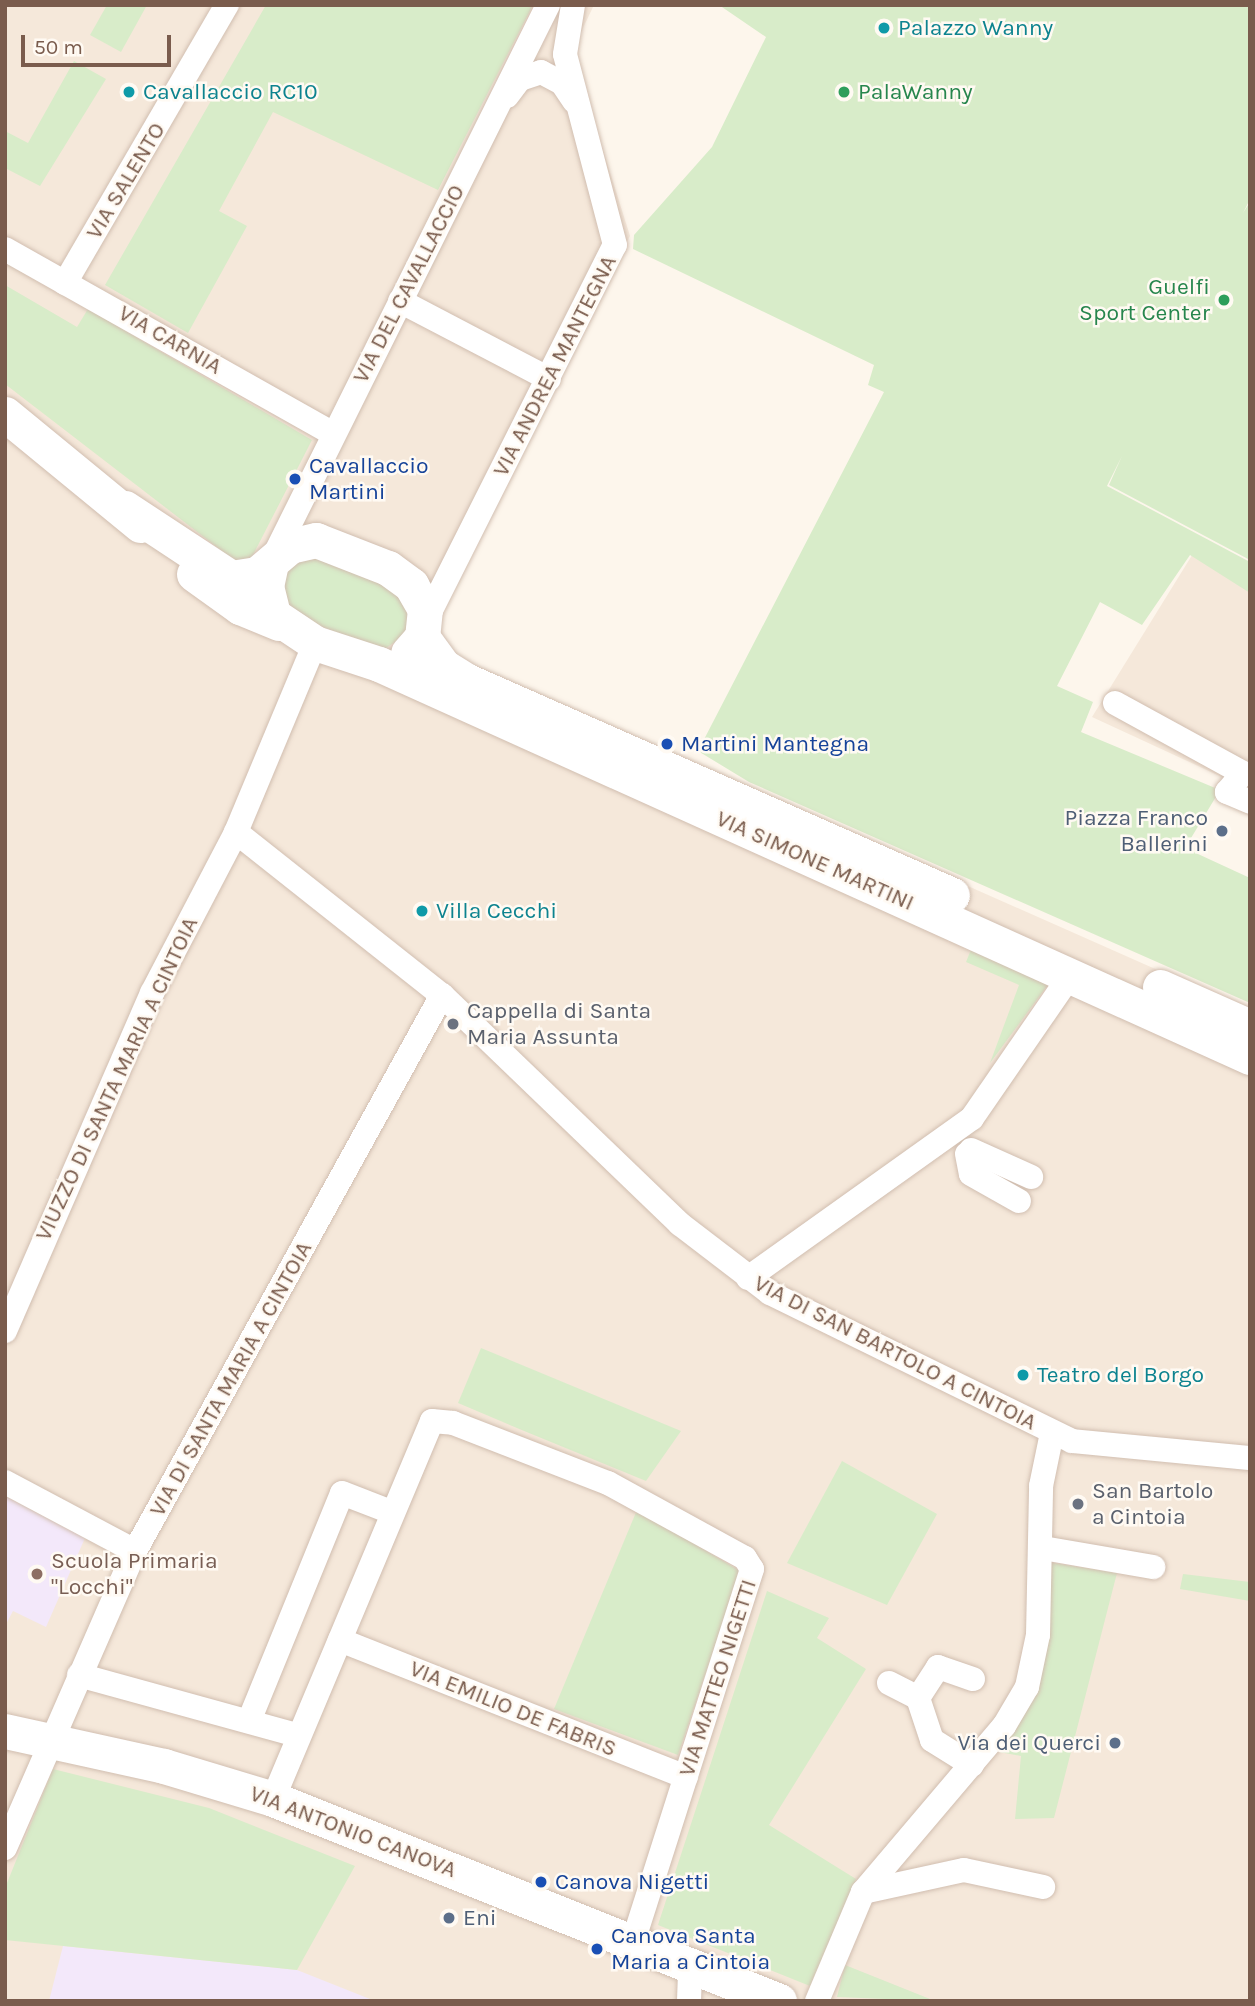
<!DOCTYPE html>
<html>
<head>
<meta charset="utf-8">
<style>
  body { margin:0 }
  #map { position:relative; width:1255px; height:2006px; overflow:hidden; background:#fdf6ec; font-family:Karla,sans-serif }
  div>[style] { position:absolute }
  [style*='--x'] { left:calc(var(--x)*1px); top:calc(var(--y)*1px); width:calc(var(--w)*1px); rotate:calc(var(--a)*1deg) }
  .residential>* { inset:0; background:#f5e8da }
  .education>* { inset:0; background:#f3e8fa }
  .green>* { inset:0; background:#d8ecc9 }
  .roads { filter:drop-shadow(0 0 2px #d1beb0) drop-shadow(0 0 2px #d1beb0) }
  .street>* { height:24px; margin:-12px; padding:0 12px; transform-origin:12px; border-radius:12px; background:#fff }
  .secondary>* { height:35px; margin:-17.5px; padding:0 17.5px; transform-origin:17.5px; border-radius:17.5px; background:#fff }
  .dots>* { width:19px; height:19px; translate:-50% -50%; box-sizing:border-box; border:4px solid #fffaf3; border-radius:50% }
  span { translate:-50% -50%; white-space:nowrap; text-align:center; line-height:1.15; -webkit-text-stroke:5px #fffaf3; paint-order:stroke }
  .culture-label { font-size:23px; color:#0d838f }
  .left { translate:0 -50%; text-align:left }
  .leisure-label { font-size:23px; color:#27864d }
  .right { translate:-100% -50%; text-align:right }
  .street-label { font-size:23px; color:#7a5c4d }
  .transit-label { font-size:23px; color:#164399 }
  .service-label { font-size:23px; color:#4e5e75 }
  .worship-label { font-size:23px; color:#5b616d }
  .education-label { font-size:23px; color:#785e54 }
  .frame { position:absolute; inset:0; border:7px solid #7a5c4d; pointer-events:none }
  .scale { position:absolute; left:21px; top:35px; width:150px; height:32px; box-sizing:border-box; border:4px solid #7a5c4d; border-top:0; padding-left:9px; font-size:21px; line-height:24px; white-space:nowrap; color:#7a5c4d; -webkit-text-stroke:5px #fffaf3; paint-order:stroke }
</style>
</head>
<body>
<div id="map">
  <div class="residential">
    <div style="clip-path:polygon(5px 5px,594px 5px,572px 51px,630px 236px,439px 611px,439px 640px,460px 661px,1250px 1011px,1250px 2001px,5px 2001px)"></div>
    <div style="clip-path:polygon(1194px 552px,1250px 588px,1250px 790px,1092px 717px)"></div>
  </div>
  <div class="education">
    <div style="clip-path:polygon(5px 1496px,85px 1538px,46px 1627px,13px 1611px,5px 1626px)"></div>
    <div style="clip-path:polygon(63px 1946px,297px 1970px,375px 2001px,49px 2001px)"></div>
  </div>
  <div class="green">
    <div style="clip-path:polygon(107px 5px,147px 5px,121px 52px,90px 35px)"></div>
    <div style="clip-path:polygon(266px 5px,533px 5px,438px 190px,273px 112px,219px 211px,247px 226px,188px 333px,105px 285px)"></div>
    <div style="clip-path:polygon(719px 5px,1250px 5px,1250px 199px,1243px 213px,1250px 202px,1250px 560px,1109px 485px,1122px 456px,1107px 486px,1250px 562px,1250px 593px,1190px 555px,1142px 625px,1100px 602px,1057px 686px,1093px 702px,1081px 732px,1220px 790px,1185px 848px,1250px 878px,1250px 1003px,749px 782px,698px 751px,884px 392px,868px 385px,874px 365px,633px 249px,634px 235px,712px 147px,766px 37px)"></div>
    <div style="clip-path:polygon(74px 61px,106px 79px,40px 186px,5px 168px,5px 131px,28px 143px)"></div>
    <div style="clip-path:polygon(5px 285px,77px 327px,88px 309px,312px 440px,252px 557px,235px 561px,5px 384px)"></div>
    <div style="clip-path:polygon(305px 551px,397px 584px,409px 602px,409px 632px,382px 651px,288px 613px,279px 572px)"></div>
    <div style="clip-path:polygon(972px 947px,1050px 982px,990px 1063px,1019px 985px,966px 962px)"></div>
    <div style="clip-path:polygon(481px 1348px,681px 1431px,646px 1481px,529px 1433px,458px 1403px)"></div>
    <div style="clip-path:polygon(842px 1461px,937px 1514px,887px 1605px,787px 1563px)"></div>
    <div style="clip-path:polygon(637px 1510px,740px 1571px,678px 1755px,554px 1709px)"></div>
    <div style="clip-path:polygon(1047px 1562px,1117px 1573px,1054px 1818px,1015px 1819px,1021px 1756px,994px 1751px,1013px 1726px)"></div>
    <div style="clip-path:polygon(1183px 1574px,1250px 1582px,1250px 1601px,1180px 1589px)"></div>
    <div style="clip-path:polygon(767px 1591px,829px 1618px,817px 1638px,866px 1669px,769px 1825px,856px 1879px,810px 1986px,658px 1925px)"></div>
    <div style="clip-path:polygon(53px 1769px,209px 1808px,355px 1866px,297px 1970px,5px 1940px,5px 1888px)"></div>
    <div style="clip-path:polygon(845px 1965px,935px 2001px,837px 1997px)"></div>
  </div>
  <div class="roads">
    <div class="street">
      <div style="--x:507;--y:96;--w:21;--a:-53"></div>
      <div style="--x:520;--y:79;--w:22;--a:-18"></div>
      <div style="--x:541;--y:72;--w:24;--a:28"></div>
      <div style="--x:562;--y:83;--w:22;--a:56"></div>
      <div style="--x:5;--y:249;--w:377;--a:29.4"></div>
      <div style="--x:65;--y:283;--w:322;--a:-59.8"></div>
      <div style="--x:400;--y:301;--w:168;--a:27.6"></div>
      <div style="--x:271;--y:562;--w:622;--a:-63.56"></div>
      <div style="--x:425;--y:622;--w:422;--a:-63.3"></div>
      <div style="--x:615;--y:245;--w:197;--a:-104.7"></div>
      <div style="--x:565;--y:54;--w:50;--a:-80.7"></div>
      <div style="--x:1115;--y:703;--w:146;--a:28.7"></div>
      <div style="--x:1243;--y:773;--w:25;--a:130"></div>
      <div style="--x:1227;--y:792;--w:25;--a:23"></div>
      <div style="--x:236;--y:832;--w:263;--a:38.4"></div>
      <div style="--x:442;--y:995;--w:330;--a:43.9"></div>
      <div style="--x:680;--y:1224;--w:113;--a:37.5"></div>
      <div style="--x:770;--y:1293;--w:336;--a:26.1"></div>
      <div style="--x:1072;--y:1441;--w:179;--a:5.5"></div>
      <div style="--x:971;--y:1150;--w:66;--a:24.2"></div>
      <div style="--x:967;--y:1154;--w:20;--a:79"></div>
      <div style="--x:971;--y:1174;--w:55;--a:29.4"></div>
      <div style="--x:748;--y:1278;--w:275;--a:-35.5"></div>
      <div style="--x:972;--y:1118;--w:176;--a:-55.4"></div>
      <div style="--x:5;--y:1331;--w:369;--a:-66.5"></div>
      <div style="--x:152;--y:993;--w:182;--a:-62.4"></div>
      <div style="--x:236;--y:832;--w:205;--a:-67.3"></div>
      <div style="--x:5;--y:1482;--w:147;--a:28"></div>
      <div style="--x:1043;--y:1548;--w:112;--a:9.8"></div>
      <div style="--x:340;--y:1640;--w:372;--a:21.6"></div>
      <div style="--x:79;--y:1675;--w:226;--a:15.4"></div>
      <div style="--x:889;--y:1683;--w:33;--a:27"></div>
      <div style="--x:918;--y:1698;--w:44;--a:71.6"></div>
      <div style="--x:932;--y:1740;--w:47;--a:32"></div>
      <div style="--x:918;--y:1698;--w:37;--a:-57"></div>
      <div style="--x:938;--y:1667;--w:37;--a:19"></div>
      <div style="--x:249;--y:1721;--w:246;--a:-67.8"></div>
      <div style="--x:342;--y:1493;--w:53;--a:21.2"></div>
      <div style="--x:273;--y:1799;--w:410;--a:-67.2"></div>
      <div style="--x:432;--y:1421;--w:21;--a:5"></div>
      <div style="--x:453;--y:1423;--w:166;--a:21.2"></div>
      <div style="--x:608;--y:1483;--w:156;--a:28.7"></div>
      <div style="--x:745;--y:1558;--w:13;--a:58"></div>
      <div style="--x:752;--y:1569;--w:392;--a:107.7"></div>
      <div style="--x:5;--y:1848;--w:324;--a:-66.4"></div>
      <div style="--x:135;--y:1551;--w:635;--a:-61.09"></div>
      <div style="--x:863;--y:1892;--w:103;--a:-12.3"></div>
      <div style="--x:964;--y:1870;--w:81;--a:12.1"></div>
      <div style="--x:689;--y:2001;--w:36;--a:-88"></div>
      <div style="--x:817;--y:2001;--w:118;--a:-67.1"></div>
      <div style="--x:863;--y:1892;--w:218;--a:-49.7"></div>
      <div style="--x:1004;--y:1726;--w:45;--a:-59.5"></div>
      <div style="--x:1027;--y:1687;--w:53;--a:-78.1"></div>
      <div style="--x:1038;--y:1635;--w:149;--a:-88.8"></div>
      <div style="--x:1041;--y:1486;--w:54;--a:-78.3"></div>
    </div>
    <div class="secondary">
      <div style="--x:5;--y:414;--w:175;--a:39.4"></div>
      <div style="--x:125;--y:508;--w:127;--a:33.4"></div>
      <div style="--x:231;--y:578;--w:26;--a:-9"></div>
      <div style="--x:257;--y:574;--w:43;--a:-40.3"></div>
      <div style="--x:290;--y:546;--w:27;--a:-13"></div>
      <div style="--x:316;--y:540;--w:77;--a:21.3"></div>
      <div style="--x:388;--y:568;--w:29;--a:36"></div>
      <div style="--x:411;--y:585;--w:28;--a:60"></div>
      <div style="--x:425;--y:609;--w:28;--a:96"></div>
      <div style="--x:422;--y:637;--w:21;--a:131"></div>
      <div style="--x:271;--y:563;--w:24;--a:102"></div>
      <div style="--x:266;--y:586;--w:30;--a:76"></div>
      <div style="--x:273;--y:615;--w:50;--a:33.7"></div>
      <div style="--x:315;--y:643;--w:67;--a:18.2"></div>
      <div style="--x:379;--y:664;--w:956;--a:24.29"></div>
      <div style="--x:194;--y:574;--w:57;--a:35.7"></div>
      <div style="--x:240;--y:607;--w:42;--a:22.3"></div>
      <div style="--x:422;--y:637;--w:36;--a:54"></div>
      <div style="--x:443;--y:666;--w:28;--a:32"></div>
      <div style="--x:467;--y:681;--w:530;--a:23.81"></div>
      <div style="--x:1160;--y:987;--w:98;--a:24"></div>
      <div style="--x:5;--y:1731;--w:163;--a:12.4"></div>
      <div style="--x:164;--y:1766;--w:114;--a:16.8"></div>
      <div style="--x:273;--y:1799;--w:545;--a:21.76"></div>
    </div>
  </div>
  <div class="dots">
    <div style="left:884px;top:28px;background:#0f9aa8"></div>
    <div style="left:129px;top:92px;background:#0f9aa8"></div>
    <div style="left:844px;top:92px;background:#2e9e5b"></div>
    <div style="left:1224px;top:300px;background:#2e9e5b"></div>
    <div style="left:295px;top:479px;background:#1a4fb4"></div>
    <div style="left:667px;top:744px;background:#1a4fb4"></div>
    <div style="left:1222px;top:831px;background:#5c6f8a"></div>
    <div style="left:422px;top:911px;background:#0f9aa8"></div>
    <div style="left:453px;top:1024px;background:#6b7280"></div>
    <div style="left:1023px;top:1375px;background:#0f9aa8"></div>
    <div style="left:1078px;top:1504px;background:#6b7280"></div>
    <div style="left:37px;top:1574px;background:#8d6e63"></div>
    <div style="left:1115px;top:1743px;background:#5c6f8a"></div>
    <div style="left:541px;top:1882px;background:#1a4fb4"></div>
    <div style="left:449px;top:1918px;background:#5c6f8a"></div>
    <div style="left:597px;top:1949px;background:#1a4fb4"></div>
  </div>
  <div class="culture-label">
    <span class="left" style="left:898px;top:28px">Palazzo Wanny</span>
    <span class="left" style="left:143px;top:92px">Cavallaccio RC10</span>
    <span class="left" style="left:436px;top:911px">Villa Cecchi</span>
    <span class="left" style="left:1037px;top:1375px">Teatro del Borgo</span>
  </div>
  <div class="leisure-label">
    <span class="left" style="left:858px;top:92px">PalaWanny</span>
    <span class="right" style="left:1210px;top:300px">Guelfi<br>Sport Center</span>
  </div>
  <div class="street-label">
    <span style="left:126px;top:181px;rotate:-59deg">VIA SALENTO</span>
    <span style="left:409px;top:284px;rotate:-63deg">VIA DEL CAVALLACCIO</span>
    <span style="left:170px;top:340px;rotate:30deg">VIA CARNIA</span>
    <span style="left:555px;top:366px;rotate:-63deg">VIA ANDREA MANTEGNA</span>
    <span style="left:815px;top:861px;rotate:24deg">VIA SIMONE MARTINI</span>
    <span style="left:117px;top:1079px;rotate:-65deg">VIUZZO DI SANTA MARIA A CINTOIA</span>
    <span style="left:895px;top:1353px;rotate:27deg">VIA DI SAN BARTOLO A CINTOIA</span>
    <span style="left:231px;top:1379px;rotate:-61deg">VIA DI SANTA MARIA A CINTOIA</span>
    <span style="left:718px;top:1678px;rotate:-72deg">VIA MATTEO NIGETTI</span>
    <span style="left:513px;top:1709px;rotate:22deg">VIA EMILIO DE FABRIS</span>
    <span style="left:353px;top:1832px;rotate:21deg">VIA ANTONIO CANOVA</span>
  </div>
  <div class="transit-label">
    <span class="left" style="left:309px;top:479px">Cavallaccio<br>Martini</span>
    <span class="left" style="left:681px;top:744px">Martini Mantegna</span>
    <span class="left" style="left:555px;top:1882px">Canova Nigetti</span>
    <span class="left" style="left:611px;top:1949px">Canova Santa<br>Maria a Cintoia</span>
  </div>
  <div class="service-label">
    <span class="right" style="left:1208px;top:831px">Piazza Franco<br>Ballerini</span>
    <span class="right" style="left:1101px;top:1743px">Via dei Querci</span>
    <span class="left" style="left:463px;top:1918px">Eni</span>
  </div>
  <div class="worship-label">
    <span class="left" style="left:467px;top:1024px">Cappella di Santa<br>Maria Assunta</span>
    <span class="left" style="left:1092px;top:1504px">San Bartolo<br>a Cintoia</span>
  </div>
  <div class="education-label">
    <span class="left" style="left:51px;top:1574px">Scuola Primaria<br>"Locchi"</span>
  </div>
  <div class="frame"></div>
  <div class="scale">50 m</div>
</div>
</body>
</html>
